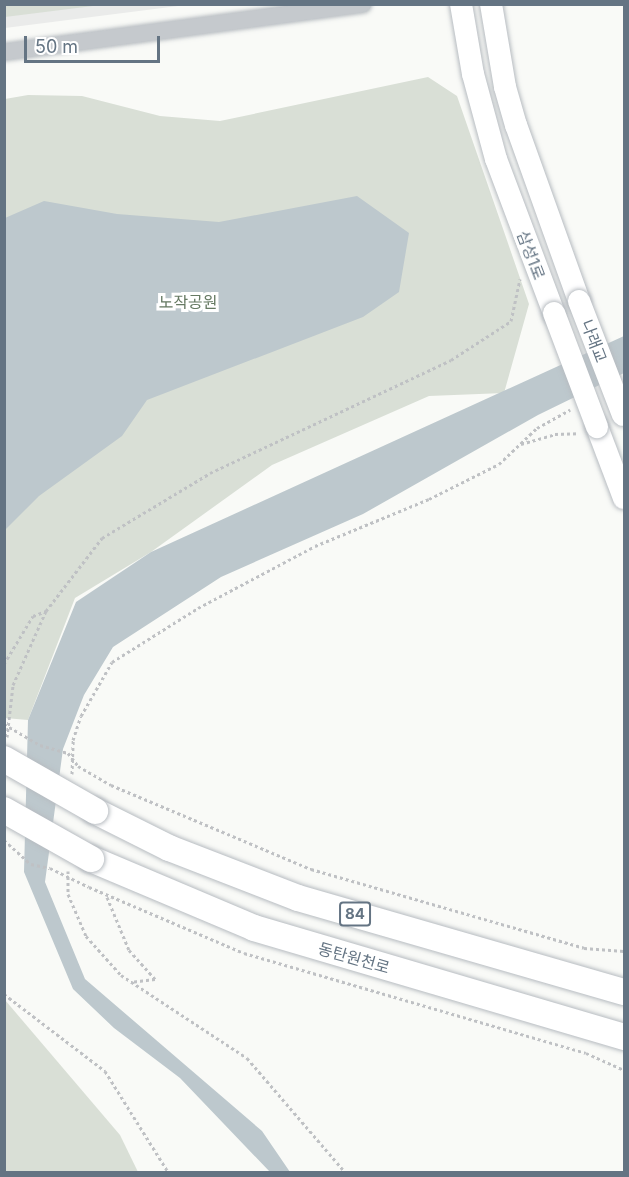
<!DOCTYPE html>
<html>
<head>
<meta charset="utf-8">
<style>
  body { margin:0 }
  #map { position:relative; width:629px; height:1177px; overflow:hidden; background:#f9faf7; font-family:Inter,"Noto Sans KR",sans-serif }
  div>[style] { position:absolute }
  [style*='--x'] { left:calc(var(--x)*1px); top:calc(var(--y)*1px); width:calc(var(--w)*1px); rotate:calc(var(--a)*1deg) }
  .built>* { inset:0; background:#eaebea }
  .green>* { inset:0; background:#d9dfd6 }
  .water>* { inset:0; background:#bdc8cd }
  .path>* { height:3px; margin-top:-1.5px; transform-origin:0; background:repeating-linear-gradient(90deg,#bfc1c4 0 3px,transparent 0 6px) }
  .roads { filter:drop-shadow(0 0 2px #b7bcc1) drop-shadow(0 0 2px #b7bcc1) }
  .street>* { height:16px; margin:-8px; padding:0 8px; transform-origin:8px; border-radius:8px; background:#c5c9cd }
  .secondary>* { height:22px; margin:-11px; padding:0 11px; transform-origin:11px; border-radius:11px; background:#fff }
  .primary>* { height:26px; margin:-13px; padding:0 13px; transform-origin:13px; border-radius:13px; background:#fff }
  .path-bridge>* { height:3px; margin-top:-1.5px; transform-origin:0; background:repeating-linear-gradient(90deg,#bfc1c4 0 3px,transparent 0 6px) }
  .bridges { filter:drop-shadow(0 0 2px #b7bcc1) drop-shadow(0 0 2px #b7bcc1) }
  .secondary-bridge>* { height:22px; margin:-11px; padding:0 11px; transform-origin:11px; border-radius:11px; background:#fff }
  .primary-bridge>* { height:26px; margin:-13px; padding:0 13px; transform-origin:13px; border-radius:13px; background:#fff }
  span { translate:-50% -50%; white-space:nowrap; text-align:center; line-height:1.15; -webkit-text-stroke:6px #fff; paint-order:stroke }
  .shield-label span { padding:2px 4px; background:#fff; border:2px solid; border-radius:4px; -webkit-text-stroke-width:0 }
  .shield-label { font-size:15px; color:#647483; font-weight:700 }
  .street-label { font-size:16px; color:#647483 }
  .park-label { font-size:16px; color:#667a63 }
  .frame { position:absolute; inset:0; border:6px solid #647483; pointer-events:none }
  .scale { position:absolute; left:24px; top:36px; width:136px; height:27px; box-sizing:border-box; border:3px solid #647483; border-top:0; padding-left:8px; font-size:18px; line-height:21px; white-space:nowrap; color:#647483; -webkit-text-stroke:4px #fff; paint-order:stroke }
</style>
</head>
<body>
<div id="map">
  <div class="built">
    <div style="clip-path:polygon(5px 4px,186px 5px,5px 28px)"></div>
  </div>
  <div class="green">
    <div style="clip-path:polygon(5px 4px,101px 4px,101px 5px,5px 17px)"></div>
    <div style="clip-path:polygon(428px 77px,457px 96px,529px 304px,504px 393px,429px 396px,272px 465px,151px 552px,75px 598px,28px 720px,5px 718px,5px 99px,28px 95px,82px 96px,160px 116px,220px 121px)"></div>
    <div style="clip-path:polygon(5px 1000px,120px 1135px,138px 1172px,5px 1172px)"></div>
  </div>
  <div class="water">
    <div style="clip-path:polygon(357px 196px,409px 233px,399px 292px,363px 317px,147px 400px,122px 436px,39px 496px,5px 530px,5px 218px,44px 201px,117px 214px,219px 222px)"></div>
    <div style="clip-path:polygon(624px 336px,624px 373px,538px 415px,363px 514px,221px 577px,113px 647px,84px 695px,63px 749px,45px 882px,85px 979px,262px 1131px,290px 1172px,270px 1172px,180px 1078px,114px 1028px,73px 989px,24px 872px,28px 720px,76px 602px,151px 552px)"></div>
  </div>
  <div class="path">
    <div style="--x:521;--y:444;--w:35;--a:-16"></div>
    <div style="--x:555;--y:434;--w:24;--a:-2"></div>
    <div style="--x:4;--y:664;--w:56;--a:-58.9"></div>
    <div style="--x:33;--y:616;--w:14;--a:-21"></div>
    <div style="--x:7;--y:737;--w:52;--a:-83.4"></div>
    <div style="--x:13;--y:685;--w:81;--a:-66"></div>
    <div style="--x:46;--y:611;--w:92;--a:-52.5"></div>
    <div style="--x:102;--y:538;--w:126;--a:-31"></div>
    <div style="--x:210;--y:473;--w:266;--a:-25.1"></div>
    <div style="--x:451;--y:360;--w:72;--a:-33"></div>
    <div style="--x:511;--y:321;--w:43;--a:-77.9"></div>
    <div style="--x:72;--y:774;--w:34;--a:-88"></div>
    <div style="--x:73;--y:740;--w:25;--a:-72"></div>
    <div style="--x:81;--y:716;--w:62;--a:-60.1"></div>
    <div style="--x:112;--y:662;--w:102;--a:-32.1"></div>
    <div style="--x:198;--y:608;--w:132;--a:-27.9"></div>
    <div style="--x:315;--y:546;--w:123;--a:-22.4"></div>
    <div style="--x:429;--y:499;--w:78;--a:-26.6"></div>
    <div style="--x:499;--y:464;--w:52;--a:-43.5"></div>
    <div style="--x:537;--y:428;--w:38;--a:-29"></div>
    <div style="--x:111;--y:785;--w:217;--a:22.8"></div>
    <div style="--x:311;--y:869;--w:284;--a:16.1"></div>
    <div style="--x:584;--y:948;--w:40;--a:4.3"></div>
    <div style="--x:68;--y:871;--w:23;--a:90"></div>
    <div style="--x:68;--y:894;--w:46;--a:66.8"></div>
    <div style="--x:86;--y:936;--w:52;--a:48.1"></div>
    <div style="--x:121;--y:975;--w:151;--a:33.4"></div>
    <div style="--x:247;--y:1058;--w:150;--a:49.3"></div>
    <div style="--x:89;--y:887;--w:168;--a:23.1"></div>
    <div style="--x:244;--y:953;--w:356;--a:16.3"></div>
    <div style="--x:586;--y:1053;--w:42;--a:24.1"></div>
    <div style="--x:107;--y:897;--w:57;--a:67.5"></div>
    <div style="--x:129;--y:950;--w:39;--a:48"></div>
    <div style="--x:155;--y:979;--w:23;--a:173"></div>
    <div style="--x:4;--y:994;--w:127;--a:37.3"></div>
    <div style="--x:105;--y:1071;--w:119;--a:58"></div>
  </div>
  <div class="roads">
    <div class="street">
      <div style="--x:4;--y:52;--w:362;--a:-7.6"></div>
    </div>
    <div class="secondary">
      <div style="--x:461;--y:4;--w:71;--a:80.3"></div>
      <div style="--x:473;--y:74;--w:88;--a:74.9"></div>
      <div style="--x:496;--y:159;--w:165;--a:69.4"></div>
      <div style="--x:491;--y:4;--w:84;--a:80.4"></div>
      <div style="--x:505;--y:87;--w:40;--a:74"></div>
      <div style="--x:516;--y:125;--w:187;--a:70.3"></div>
      <div style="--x:597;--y:427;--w:76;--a:69.2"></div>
    </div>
    <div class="primary">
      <div style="--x:95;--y:811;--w:83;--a:26.6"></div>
      <div style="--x:169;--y:848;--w:138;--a:21.2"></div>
      <div style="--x:298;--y:898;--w:339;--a:16.1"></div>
      <div style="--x:91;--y:859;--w:177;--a:22.9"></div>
      <div style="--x:254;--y:928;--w:386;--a:16.4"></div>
    </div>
  </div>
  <div class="path-bridge">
    <div style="--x:4;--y:724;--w:42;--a:30.3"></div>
    <div style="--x:40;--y:745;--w:29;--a:16"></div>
    <div style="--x:68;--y:753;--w:16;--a:52"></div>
    <div style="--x:78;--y:766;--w:38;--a:30"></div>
    <div style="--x:4;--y:840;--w:36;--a:42"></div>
    <div style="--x:31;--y:864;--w:19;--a:12"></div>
    <div style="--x:50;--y:868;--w:43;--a:26"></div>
  </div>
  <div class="bridges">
    <div class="secondary-bridge">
      <div style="--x:579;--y:301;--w:122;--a:68.9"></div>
      <div style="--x:554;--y:313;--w:122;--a:69.3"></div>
    </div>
    <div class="primary-bridge">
      <div style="--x:4;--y:759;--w:105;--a:29.7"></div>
      <div style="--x:4;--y:810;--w:100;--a:29.4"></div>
    </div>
  </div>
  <div class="shield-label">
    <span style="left:355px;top:914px">84</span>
  </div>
  <div class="street-label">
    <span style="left:531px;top:255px;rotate:69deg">삼성1로</span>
    <span style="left:594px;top:341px;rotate:69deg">나래교</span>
    <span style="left:354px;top:958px;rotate:16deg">동탄원천로</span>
  </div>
  <div class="park-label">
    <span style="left:188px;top:302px">노작공원</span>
  </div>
  <div class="frame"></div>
  <div class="scale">50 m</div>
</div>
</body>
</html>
